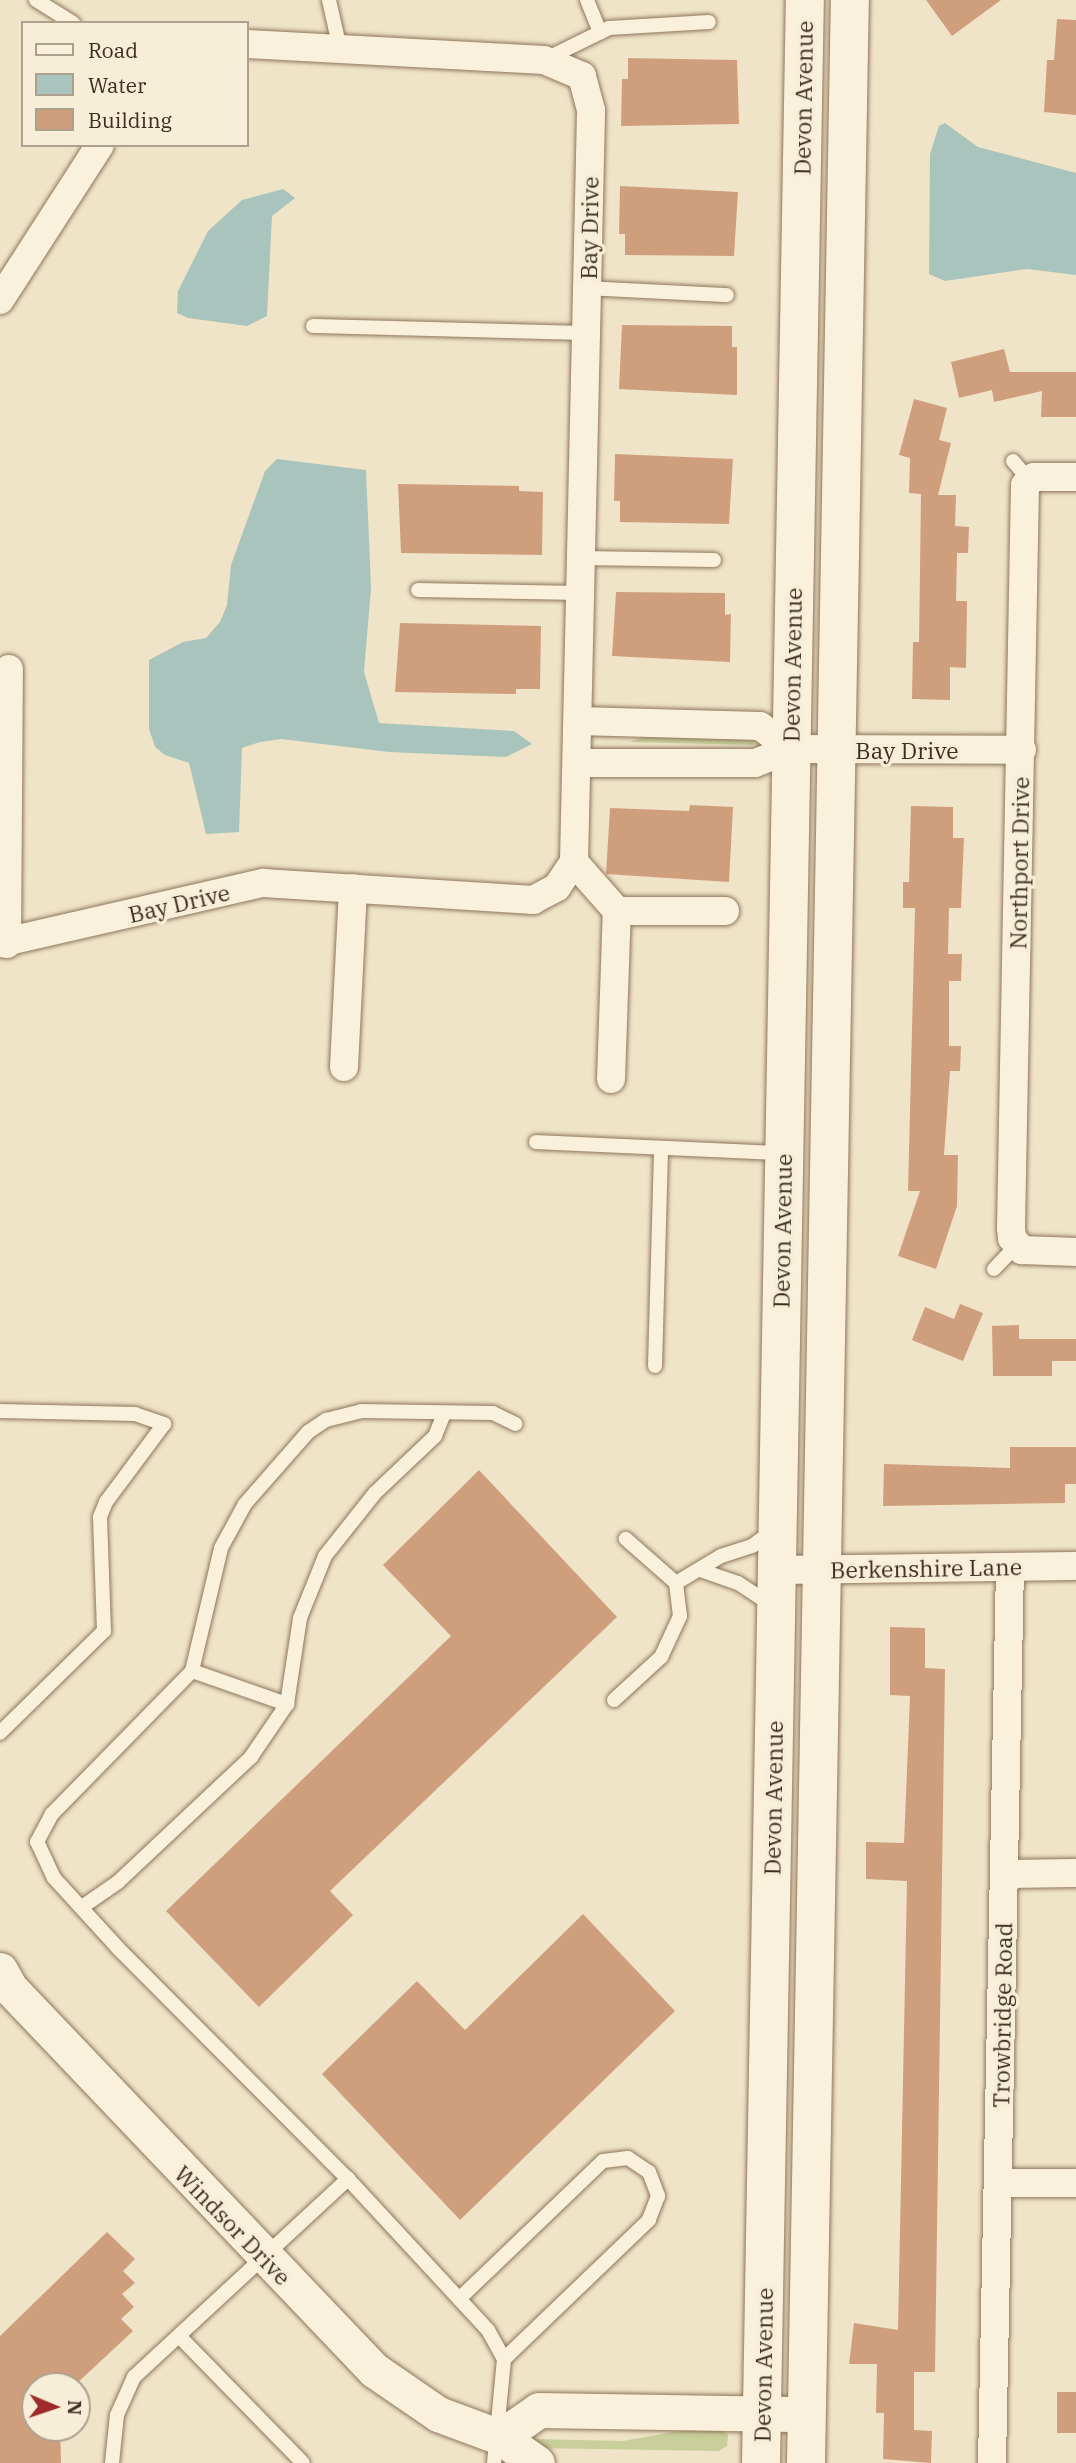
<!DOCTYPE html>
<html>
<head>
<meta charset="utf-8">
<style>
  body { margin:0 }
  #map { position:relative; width:1076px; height:2463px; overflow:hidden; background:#f0e4c8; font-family:"IBM Plex Serif",serif }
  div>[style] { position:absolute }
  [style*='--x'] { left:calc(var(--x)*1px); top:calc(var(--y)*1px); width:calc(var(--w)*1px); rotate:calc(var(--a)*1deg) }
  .green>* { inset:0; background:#c9cf9b }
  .water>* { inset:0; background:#a9c4bc }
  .building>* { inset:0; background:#cf9f7d }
  .roads { filter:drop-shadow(0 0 2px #8d765c) drop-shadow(0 0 2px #8d765c) }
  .service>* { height:14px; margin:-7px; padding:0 7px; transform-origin:7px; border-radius:7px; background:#faf1dc }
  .minor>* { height:28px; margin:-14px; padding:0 14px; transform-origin:14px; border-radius:14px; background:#faf1dc }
  .tertiary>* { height:35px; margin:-17.5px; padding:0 17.5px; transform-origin:17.5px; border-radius:17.5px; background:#faf1dc }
  .secondary>* { height:38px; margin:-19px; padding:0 19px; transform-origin:19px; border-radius:19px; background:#faf1dc }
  span { translate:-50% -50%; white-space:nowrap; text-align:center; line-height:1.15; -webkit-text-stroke:7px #f7eed8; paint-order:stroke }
  .street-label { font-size:23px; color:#3d2e20 }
  .legend { position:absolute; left:21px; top:21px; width:228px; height:126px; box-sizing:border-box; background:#f7eed8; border:2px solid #ada18e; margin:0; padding:9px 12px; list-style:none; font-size:21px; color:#3d2e20 }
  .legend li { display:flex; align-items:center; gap:14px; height:35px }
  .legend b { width:35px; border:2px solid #ada18e }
  .north { position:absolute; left:21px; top:2372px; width:70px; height:70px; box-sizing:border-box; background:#f7eed8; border:2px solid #ada18e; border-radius:50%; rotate:92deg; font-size:19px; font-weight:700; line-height:28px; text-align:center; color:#3d2e20 }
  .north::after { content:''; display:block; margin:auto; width:24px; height:32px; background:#9e2a2b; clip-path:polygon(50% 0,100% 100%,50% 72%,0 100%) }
</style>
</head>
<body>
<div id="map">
  <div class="green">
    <div style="clip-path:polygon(650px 735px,752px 738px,754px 745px,630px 742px)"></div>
    <div style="clip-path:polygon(690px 2429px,721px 2430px,728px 2435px,727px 2446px,719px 2451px,533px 2448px,533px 2439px,623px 2441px)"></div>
  </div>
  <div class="water">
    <div style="clip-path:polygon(945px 123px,978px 147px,1076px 173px,1076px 275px,1027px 269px,945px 281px,929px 274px,930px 154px,939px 126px)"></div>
    <div style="clip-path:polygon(283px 189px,295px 198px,272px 216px,267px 316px,247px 326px,188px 318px,177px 313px,178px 291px,208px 231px,242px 200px)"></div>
    <div style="clip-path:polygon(277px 459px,366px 470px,371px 588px,364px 672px,379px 723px,514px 731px,532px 744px,506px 757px,389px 752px,281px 739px,260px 742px,242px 748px,239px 832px,206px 834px,189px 763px,165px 755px,155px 747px,149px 729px,149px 660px,183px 642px,206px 638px,220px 622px,227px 605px,231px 565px,265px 471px)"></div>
  </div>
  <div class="building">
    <div style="clip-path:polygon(926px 0,1001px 0,952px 36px)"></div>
    <div style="clip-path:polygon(1057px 19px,1076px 20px,1076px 115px,1044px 112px,1047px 60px,1054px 60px)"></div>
    <div style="clip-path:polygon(628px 58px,737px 60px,739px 124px,621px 126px,622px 79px,628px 79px)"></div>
    <div style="clip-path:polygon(620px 186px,738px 192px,734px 256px,625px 255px,625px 234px,619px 234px)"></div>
    <div style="clip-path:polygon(622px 325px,732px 326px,732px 347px,737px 347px,737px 395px,619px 389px)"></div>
    <div style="clip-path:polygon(1004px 349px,1010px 372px,1076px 372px,1076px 417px,1041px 417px,1042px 391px,994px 402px,992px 390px,959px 398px,951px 362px)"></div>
    <div style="clip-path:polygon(914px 399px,947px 408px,939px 440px,951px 443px,938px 495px,956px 495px,955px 526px,969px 527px,968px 553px,957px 553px,956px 601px,967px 601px,966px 668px,950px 667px,950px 700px,912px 699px,913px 642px,919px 642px,921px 494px,909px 493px,910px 458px,899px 455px)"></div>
    <div style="clip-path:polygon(615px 454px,733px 459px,729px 524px,620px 522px,620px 501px,614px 501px)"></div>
    <div style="clip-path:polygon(398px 484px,519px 486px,519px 491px,543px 492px,542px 555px,401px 553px)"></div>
    <div style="clip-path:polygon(616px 592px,725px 593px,725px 615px,731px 614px,730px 662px,612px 656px)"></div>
    <div style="clip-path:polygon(400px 623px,541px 626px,540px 689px,516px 689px,516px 694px,395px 692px)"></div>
    <div style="clip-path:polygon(690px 805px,733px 807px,729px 882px,606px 874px,610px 808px,689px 811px)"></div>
    <div style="clip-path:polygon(911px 806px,953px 807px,953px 838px,964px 838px,961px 908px,949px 908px,948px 954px,962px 954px,961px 981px,949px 981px,949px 1046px,961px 1046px,960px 1071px,950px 1071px,944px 1155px,958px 1155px,957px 1206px,936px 1269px,898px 1256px,920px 1191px,908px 1191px,915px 908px,903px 908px,903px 882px,909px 882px)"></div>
    <div style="clip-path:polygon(960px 1304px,983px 1313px,963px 1361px,912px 1340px,925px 1307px,954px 1319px)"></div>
    <div style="clip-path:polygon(1019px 1325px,1019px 1339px,1076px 1339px,1076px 1361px,1052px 1361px,1052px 1376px,993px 1376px,992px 1326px)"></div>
    <div style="clip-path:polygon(1010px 1447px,1076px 1447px,1076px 1484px,1065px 1484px,1065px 1503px,883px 1506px,884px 1464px,1010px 1468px)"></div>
    <div style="clip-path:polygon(479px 1470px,617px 1617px,330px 1891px,353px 1915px,259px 2007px,166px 1911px,451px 1636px,383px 1565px)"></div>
    <div style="clip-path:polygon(890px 1627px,925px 1628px,925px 1668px,945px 1669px,935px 2372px,914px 2372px,914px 2430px,932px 2431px,931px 2463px,883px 2459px,884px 2413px,876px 2413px,877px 2364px,849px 2364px,854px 2323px,898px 2330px,907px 1881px,866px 1879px,866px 1842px,904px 1843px,910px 1696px,890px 1695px)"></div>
    <div style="clip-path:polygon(583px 1914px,675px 2011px,460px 2220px,322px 2074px,417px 1981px,465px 2030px)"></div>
    <div style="clip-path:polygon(107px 2232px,135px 2259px,123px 2271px,135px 2283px,122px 2294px,134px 2307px,121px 2319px,133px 2331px,74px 2386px,35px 2386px,35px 2428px,60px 2428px,61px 2463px,0 2463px,0 2336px)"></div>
    <div style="clip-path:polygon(1057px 2392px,1076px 2392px,1076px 2433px,1057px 2433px)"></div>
  </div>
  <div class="roads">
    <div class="service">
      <div style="--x:36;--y:0;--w:44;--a:31.9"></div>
      <div style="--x:329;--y:0;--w:50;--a:77.3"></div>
      <div style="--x:587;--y:0;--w:35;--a:68"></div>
      <div style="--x:546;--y:59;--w:70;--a:-26.2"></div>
      <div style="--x:609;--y:28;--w:100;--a:-3.4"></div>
      <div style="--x:587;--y:288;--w:140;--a:2.9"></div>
      <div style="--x:313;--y:326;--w:273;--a:1.5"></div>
      <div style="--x:1013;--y:461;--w:23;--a:50"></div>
      <div style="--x:581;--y:558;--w:133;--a:0.9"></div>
      <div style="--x:418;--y:590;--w:162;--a:1.1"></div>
      <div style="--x:536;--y:1142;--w:246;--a:2.6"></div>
      <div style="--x:994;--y:1269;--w:32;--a:-46"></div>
      <div style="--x:655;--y:1366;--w:218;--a:-88.4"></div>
      <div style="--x:0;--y:1411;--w:135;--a:1.3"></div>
      <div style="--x:135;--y:1414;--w:31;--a:19"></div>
      <div style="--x:164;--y:1424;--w:97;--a:126.6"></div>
      <div style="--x:106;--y:1502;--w:16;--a:112"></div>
      <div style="--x:100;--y:1517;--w:114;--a:88"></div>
      <div style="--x:104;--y:1631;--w:146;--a:135.6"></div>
      <div style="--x:703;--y:1571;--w:37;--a:19"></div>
      <div style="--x:738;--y:1583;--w:42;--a:33.3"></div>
      <div style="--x:676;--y:1583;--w:52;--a:-31"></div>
      <div style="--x:721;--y:1556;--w:33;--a:-18"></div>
      <div style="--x:752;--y:1546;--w:27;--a:-36"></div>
      <div style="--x:192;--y:1671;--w:101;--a:19.2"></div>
      <div style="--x:614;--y:1700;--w:64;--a:-42.5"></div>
      <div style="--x:661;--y:1657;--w:45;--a:-65.1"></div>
      <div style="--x:680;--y:1616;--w:33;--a:-97"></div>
      <div style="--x:676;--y:1583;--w:67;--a:-138.7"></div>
      <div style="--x:82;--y:1907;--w:44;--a:-34.8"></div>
      <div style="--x:118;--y:1882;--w:183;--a:-43.2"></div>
      <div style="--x:251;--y:1757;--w:64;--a:-55.8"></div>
      <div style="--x:287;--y:1704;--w:87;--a:-81.4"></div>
      <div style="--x:300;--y:1618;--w:67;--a:-68"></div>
      <div style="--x:325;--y:1556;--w:80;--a:-51.6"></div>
      <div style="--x:375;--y:1493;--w:83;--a:-43.5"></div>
      <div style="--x:435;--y:1436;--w:24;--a:-68"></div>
      <div style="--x:459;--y:2299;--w:199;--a:-43.8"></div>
      <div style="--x:603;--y:2161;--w:25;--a:-7"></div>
      <div style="--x:628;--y:2158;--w:25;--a:34"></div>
      <div style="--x:649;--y:2172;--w:26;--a:69"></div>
      <div style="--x:658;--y:2196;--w:26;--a:111"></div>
      <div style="--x:649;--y:2220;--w:201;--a:136.2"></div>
      <div style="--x:179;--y:2336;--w:177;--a:45.7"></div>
      <div style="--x:112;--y:2463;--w:48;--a:-84.1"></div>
      <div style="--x:117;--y:2415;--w:42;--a:-65.9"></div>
      <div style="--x:134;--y:2377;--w:292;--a:-42.8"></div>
      <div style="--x:494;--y:2463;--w:104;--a:-84.5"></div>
      <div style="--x:504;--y:2359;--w:33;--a:-119"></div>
      <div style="--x:488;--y:2330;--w:206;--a:-132.8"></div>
      <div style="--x:348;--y:2179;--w:326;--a:-134.9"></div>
      <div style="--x:118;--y:1948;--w:95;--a:-132.4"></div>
      <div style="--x:54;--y:1878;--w:40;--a:-115"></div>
      <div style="--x:37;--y:1842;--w:32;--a:-62"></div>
      <div style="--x:52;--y:1814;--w:200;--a:-45.6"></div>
      <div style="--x:192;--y:1671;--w:126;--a:-76.7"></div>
      <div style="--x:221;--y:1548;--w:50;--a:-61.4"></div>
      <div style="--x:245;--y:1504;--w:96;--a:-48.8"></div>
      <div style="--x:308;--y:1432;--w:22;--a:-34"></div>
      <div style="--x:326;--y:1420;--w:36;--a:-14"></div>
      <div style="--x:361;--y:1411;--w:132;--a:0.9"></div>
      <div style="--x:493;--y:1413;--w:25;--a:26"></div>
    </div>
    <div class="minor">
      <div style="--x:0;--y:300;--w:184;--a:-57.2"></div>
      <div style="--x:1076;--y:477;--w:42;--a:180"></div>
      <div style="--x:1034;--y:477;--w:12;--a:138"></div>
      <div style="--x:1025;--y:485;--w:743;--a:91.08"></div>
      <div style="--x:1011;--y:1228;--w:10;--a:84"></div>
      <div style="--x:1012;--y:1238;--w:16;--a:50"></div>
      <div style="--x:1022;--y:1250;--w:54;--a:2.1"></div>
      <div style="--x:578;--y:721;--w:182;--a:1.6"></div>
      <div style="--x:760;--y:726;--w:39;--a:37"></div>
      <div style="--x:577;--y:763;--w:178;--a:0"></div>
      <div style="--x:755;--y:763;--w:39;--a:-21"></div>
      <div style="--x:791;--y:749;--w:231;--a:0.2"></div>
      <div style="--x:574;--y:862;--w:65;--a:48.7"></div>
      <div style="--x:617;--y:911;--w:108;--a:0"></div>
      <div style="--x:0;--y:943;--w:270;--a:-12.9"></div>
      <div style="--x:263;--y:883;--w:271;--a:3.6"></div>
      <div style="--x:533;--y:900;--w:27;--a:-28"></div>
      <div style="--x:557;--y:887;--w:30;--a:-56"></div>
      <div style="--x:574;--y:862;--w:752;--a:-88.7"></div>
      <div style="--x:591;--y:110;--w:35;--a:-105"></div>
      <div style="--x:582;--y:76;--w:41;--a:-157.2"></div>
      <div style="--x:544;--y:60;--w:297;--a:-176.9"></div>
      <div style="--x:7;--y:944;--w:275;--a:-89.6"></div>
      <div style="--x:344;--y:1067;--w:179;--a:-87.1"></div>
      <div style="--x:611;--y:1079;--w:168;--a:-88"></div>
      <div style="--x:777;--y:1570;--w:299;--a:-0.8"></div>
      <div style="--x:1005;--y:1874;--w:71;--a:-0.8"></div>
      <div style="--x:999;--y:2183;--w:77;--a:0"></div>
      <div style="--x:992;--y:2463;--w:896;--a:-88.85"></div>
    </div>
    <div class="tertiary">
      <div style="--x:0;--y:1970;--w:21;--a:61"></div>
      <div style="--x:10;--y:1988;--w:528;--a:46.38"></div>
      <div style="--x:374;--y:2370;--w:78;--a:34.5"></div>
      <div style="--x:438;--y:2414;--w:66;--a:20.4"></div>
      <div style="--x:500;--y:2437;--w:45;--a:35.1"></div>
      <div style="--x:500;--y:2437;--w:47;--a:-34.7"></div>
      <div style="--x:539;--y:2410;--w:267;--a:0.9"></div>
    </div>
    <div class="secondary">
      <div style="--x:761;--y:2463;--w:2463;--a:-88.98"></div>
      <div style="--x:806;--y:2463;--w:2463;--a:-88.98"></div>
    </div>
  </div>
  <div class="street-label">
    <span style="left:803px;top:98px;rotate:-89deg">Devon Avenue</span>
    <span style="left:589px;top:228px;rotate:-89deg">Bay Drive</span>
    <span style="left:792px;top:665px;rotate:-89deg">Devon Avenue</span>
    <span style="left:907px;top:750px">Bay Drive</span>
    <span style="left:1019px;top:863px;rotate:-89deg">Northport Drive</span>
    <span style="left:179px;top:903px;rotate:-13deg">Bay Drive</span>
    <span style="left:782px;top:1231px;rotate:-89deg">Devon Avenue</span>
    <span style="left:926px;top:1568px;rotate:-1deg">Berkenshire Lane</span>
    <span style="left:773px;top:1798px;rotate:-89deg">Devon Avenue</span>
    <span style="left:1002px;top:2015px;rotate:-89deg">Trowbridge Road</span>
    <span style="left:233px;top:2225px;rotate:46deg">Windsor Drive</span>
    <span style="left:763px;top:2365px;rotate:-89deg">Devon Avenue</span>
  </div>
  <ul class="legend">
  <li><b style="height:9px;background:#faf1dc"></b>Road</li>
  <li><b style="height:19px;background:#a9c4bc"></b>Water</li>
  <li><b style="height:19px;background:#cf9f7d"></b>Building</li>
  </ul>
  <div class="north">N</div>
</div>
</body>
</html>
